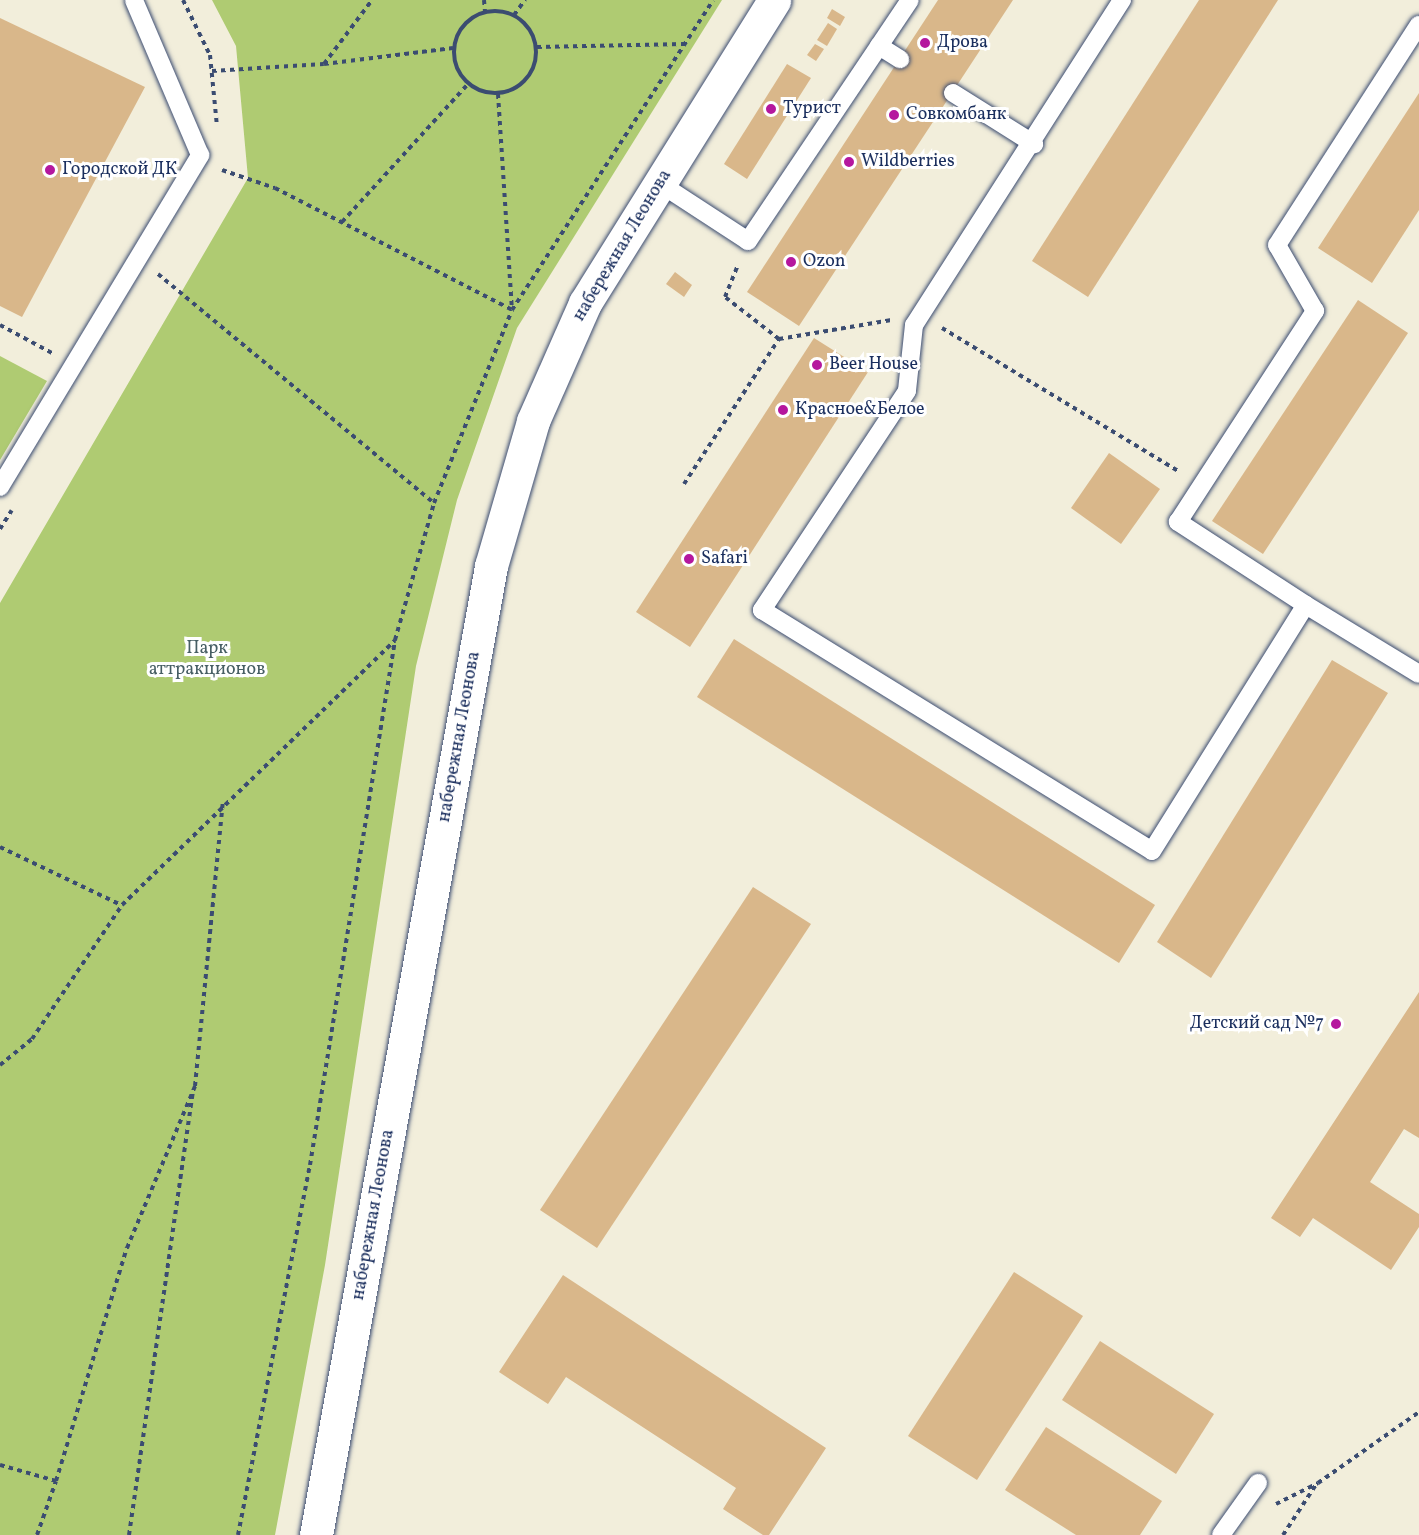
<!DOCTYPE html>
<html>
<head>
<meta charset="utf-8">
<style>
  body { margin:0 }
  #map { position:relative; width:1419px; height:1535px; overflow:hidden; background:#f2eedb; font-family:Vollkorn,serif }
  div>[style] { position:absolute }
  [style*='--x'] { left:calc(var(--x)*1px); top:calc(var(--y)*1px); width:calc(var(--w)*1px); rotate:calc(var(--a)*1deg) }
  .green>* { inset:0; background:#afcb72 }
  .building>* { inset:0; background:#d9b78a }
  .path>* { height:4px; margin-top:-2px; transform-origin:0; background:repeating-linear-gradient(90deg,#3b4c71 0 4.5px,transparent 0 9px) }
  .path>.ring { margin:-2px; padding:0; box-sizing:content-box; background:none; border:4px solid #3b4c71; border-radius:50% }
  .roads { filter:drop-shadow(0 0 2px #3b4c71) drop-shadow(0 0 2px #3b4c71) }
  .lane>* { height:18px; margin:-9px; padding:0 9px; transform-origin:9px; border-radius:9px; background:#fff }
  .secondary>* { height:33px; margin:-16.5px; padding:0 16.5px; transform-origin:16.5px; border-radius:16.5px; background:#fff }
  .dots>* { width:16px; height:16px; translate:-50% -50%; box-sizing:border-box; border:3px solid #fff; border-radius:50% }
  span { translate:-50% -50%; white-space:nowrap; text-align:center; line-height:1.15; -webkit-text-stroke:6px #fff; paint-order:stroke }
  .poi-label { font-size:18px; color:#1b2f5e }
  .left { translate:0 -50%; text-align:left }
  .right { translate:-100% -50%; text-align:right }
  .street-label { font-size:18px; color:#1b2f5e }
  .park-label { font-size:18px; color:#475e64 }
</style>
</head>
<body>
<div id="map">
  <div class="green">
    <div style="clip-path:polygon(212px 0,722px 0,517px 328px,457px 500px,416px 666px,325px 1265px,275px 1535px,0 1535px,0 603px,248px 178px,236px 46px)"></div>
    <div style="clip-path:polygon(0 356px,47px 381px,0 460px)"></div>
  </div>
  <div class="building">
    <div style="clip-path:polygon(938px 0,1013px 0,799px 326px,747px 292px)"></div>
    <div style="clip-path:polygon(1199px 0,1278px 0,1088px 297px,1032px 261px)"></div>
    <div style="clip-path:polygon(832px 9px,845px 17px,840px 26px,827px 18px)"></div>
    <div style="clip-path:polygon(0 18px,145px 87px,22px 317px,0 306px)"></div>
    <div style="clip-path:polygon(828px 23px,837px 29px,827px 46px,817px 40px)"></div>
    <div style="clip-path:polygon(815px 44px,824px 49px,816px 61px,807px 55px)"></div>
    <div style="clip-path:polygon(787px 64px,811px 78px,747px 179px,724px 164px)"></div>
    <div style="clip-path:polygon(1419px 93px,1419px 210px,1372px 283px,1318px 248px)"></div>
    <div style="clip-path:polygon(675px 272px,692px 285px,684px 297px,666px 284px)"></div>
    <div style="clip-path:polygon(1358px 300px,1408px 333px,1263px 554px,1212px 521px)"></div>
    <div style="clip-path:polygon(814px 338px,868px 372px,690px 647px,636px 612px)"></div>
    <div style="clip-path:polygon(1109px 453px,1160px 489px,1121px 544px,1071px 508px)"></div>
    <div style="clip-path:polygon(734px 639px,1155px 905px,1119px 963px,697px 697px)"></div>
    <div style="clip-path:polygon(1332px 660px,1388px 693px,1211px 978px,1157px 942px)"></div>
    <div style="clip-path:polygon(753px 887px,811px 924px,597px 1248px,540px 1210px)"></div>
    <div style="clip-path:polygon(1419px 992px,1419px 1138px,1404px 1129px,1370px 1182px,1419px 1214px,1419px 1227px,1391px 1270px,1313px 1218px,1300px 1237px,1271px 1218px)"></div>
    <div style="clip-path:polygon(1014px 1272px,1083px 1316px,977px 1480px,908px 1436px)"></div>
    <div style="clip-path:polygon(563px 1275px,826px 1448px,769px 1535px,763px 1535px,723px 1509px,736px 1488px,566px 1377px,548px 1404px,499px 1372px)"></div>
    <div style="clip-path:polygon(1100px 1341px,1214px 1414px,1176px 1474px,1062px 1400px)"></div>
    <div style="clip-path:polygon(1046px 1427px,1162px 1501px,1140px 1535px,1076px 1535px,1005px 1490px)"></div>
  </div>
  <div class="path">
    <div style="--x:183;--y:0;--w:61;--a:63.9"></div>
    <div style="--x:210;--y:55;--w:72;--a:84.4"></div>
    <div style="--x:484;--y:0;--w:12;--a:85"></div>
    <div class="ring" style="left:454px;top:11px;width:78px;height:78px"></div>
    <div style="--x:514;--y:15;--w:19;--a:-54"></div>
    <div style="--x:537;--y:47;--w:147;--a:-1.2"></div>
    <div style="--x:324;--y:64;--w:80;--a:-53.1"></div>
    <div style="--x:212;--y:71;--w:112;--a:-3.6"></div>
    <div style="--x:324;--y:64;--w:130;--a:-7.1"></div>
    <div style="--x:498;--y:94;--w:216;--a:86.3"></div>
    <div style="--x:222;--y:170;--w:56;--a:18.8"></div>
    <div style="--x:275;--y:188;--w:267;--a:27.2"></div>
    <div style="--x:342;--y:222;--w:185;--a:-47.6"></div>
    <div style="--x:158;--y:274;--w:359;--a:39.7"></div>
    <div style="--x:0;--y:325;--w:59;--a:28.3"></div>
    <div style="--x:942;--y:328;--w:278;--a:31.2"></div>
    <div style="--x:779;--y:339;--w:114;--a:-9.6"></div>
    <div style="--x:684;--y:484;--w:173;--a:-56.8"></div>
    <div style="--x:779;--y:339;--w:68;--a:-142.1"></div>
    <div style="--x:725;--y:297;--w:35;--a:-68"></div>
    <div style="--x:0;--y:529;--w:22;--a:-58"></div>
    <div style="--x:0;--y:847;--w:134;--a:25.6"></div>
    <div style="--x:0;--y:1065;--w:41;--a:-39.1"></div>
    <div style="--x:32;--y:1039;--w:161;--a:-56.1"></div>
    <div style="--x:122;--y:905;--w:380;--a:-44.1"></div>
    <div style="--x:0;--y:1465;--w:58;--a:15.9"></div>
    <div style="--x:56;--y:1481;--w:244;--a:-73.1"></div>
    <div style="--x:127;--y:1248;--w:176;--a:-67.2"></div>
    <div style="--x:195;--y:1086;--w:285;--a:-84.4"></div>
    <div style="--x:1276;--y:1504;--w:47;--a:-26.6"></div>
    <div style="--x:1318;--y:1483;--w:123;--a:-35.1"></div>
    <div style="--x:37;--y:1535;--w:57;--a:-70.6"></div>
    <div style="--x:129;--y:1535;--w:447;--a:-81.8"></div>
    <div style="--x:238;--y:1535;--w:377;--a:-79"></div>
    <div style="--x:310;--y:1165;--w:532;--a:-80.8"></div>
    <div style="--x:395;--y:640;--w:142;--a:-74.1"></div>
    <div style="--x:434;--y:503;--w:208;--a:-68"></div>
    <div style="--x:512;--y:310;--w:369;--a:-57"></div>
    <div style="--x:1283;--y:1535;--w:62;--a:-56.8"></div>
  </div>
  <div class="roads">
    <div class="lane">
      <div style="--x:1122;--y:0;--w:386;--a:122.6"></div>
      <div style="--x:914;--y:325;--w:66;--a:96.1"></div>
      <div style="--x:907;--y:391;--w:263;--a:123.5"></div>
      <div style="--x:762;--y:610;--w:458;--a:31.7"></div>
      <div style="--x:1152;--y:851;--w:290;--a:-58"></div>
      <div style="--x:1306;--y:605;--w:153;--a:-147"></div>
      <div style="--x:1178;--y:522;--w:252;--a:-57"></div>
      <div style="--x:1315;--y:311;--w:76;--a:-119.9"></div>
      <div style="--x:1277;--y:245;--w:262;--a:-57.2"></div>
      <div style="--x:879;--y:46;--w:25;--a:32"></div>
      <div style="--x:953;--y:93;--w:96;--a:32.2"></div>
      <div style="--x:659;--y:183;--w:106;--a:33.1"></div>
      <div style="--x:748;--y:241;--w:290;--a:-56.1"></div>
      <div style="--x:0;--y:487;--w:388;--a:-58.9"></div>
      <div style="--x:200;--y:155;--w:168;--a:-113.1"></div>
      <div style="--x:1306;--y:605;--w:132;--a:31.4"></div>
      <div style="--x:1221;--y:1535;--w:64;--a:-54.6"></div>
    </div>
    <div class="secondary">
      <div style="--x:316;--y:1535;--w:985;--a:-79.76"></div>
      <div style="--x:491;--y:566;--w:151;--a:-73.8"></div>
      <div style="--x:533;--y:421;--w:129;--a:-66.2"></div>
      <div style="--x:585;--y:303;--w:357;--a:-58"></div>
    </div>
  </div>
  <div class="dots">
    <div style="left:925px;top:43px;background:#b5179e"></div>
    <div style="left:771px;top:109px;background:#b5179e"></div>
    <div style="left:894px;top:115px;background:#b5179e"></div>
    <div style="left:849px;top:162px;background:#b5179e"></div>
    <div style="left:50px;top:170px;background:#b5179e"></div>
    <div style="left:791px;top:262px;background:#b5179e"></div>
    <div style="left:817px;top:365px;background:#b5179e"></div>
    <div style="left:783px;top:410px;background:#b5179e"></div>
    <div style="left:689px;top:559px;background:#b5179e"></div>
    <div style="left:1336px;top:1024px;background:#b5179e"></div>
  </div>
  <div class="poi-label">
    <span class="left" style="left:937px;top:43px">Дрова</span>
    <span class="left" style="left:783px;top:109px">Турист</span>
    <span class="left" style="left:906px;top:115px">Совкомбанк</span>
    <span class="left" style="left:861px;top:162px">Wildberries</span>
    <span class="left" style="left:62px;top:170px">Городской ДК</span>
    <span class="left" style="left:803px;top:262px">Ozon</span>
    <span class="left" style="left:829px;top:365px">Beer House</span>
    <span class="left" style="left:795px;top:410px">Красное&amp;Белое</span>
    <span class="left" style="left:701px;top:559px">Safari</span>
    <span class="right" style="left:1324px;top:1024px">Детский сад №7</span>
  </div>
  <div class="street-label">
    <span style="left:623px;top:246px;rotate:-59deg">набережная Леонова</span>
    <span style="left:460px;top:737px;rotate:-80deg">набережная Леонова</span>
    <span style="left:374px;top:1215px;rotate:-80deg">набережная Леонова</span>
  </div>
  <div class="park-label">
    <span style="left:207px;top:660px">Парк<br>аттракционов</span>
  </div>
</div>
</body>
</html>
